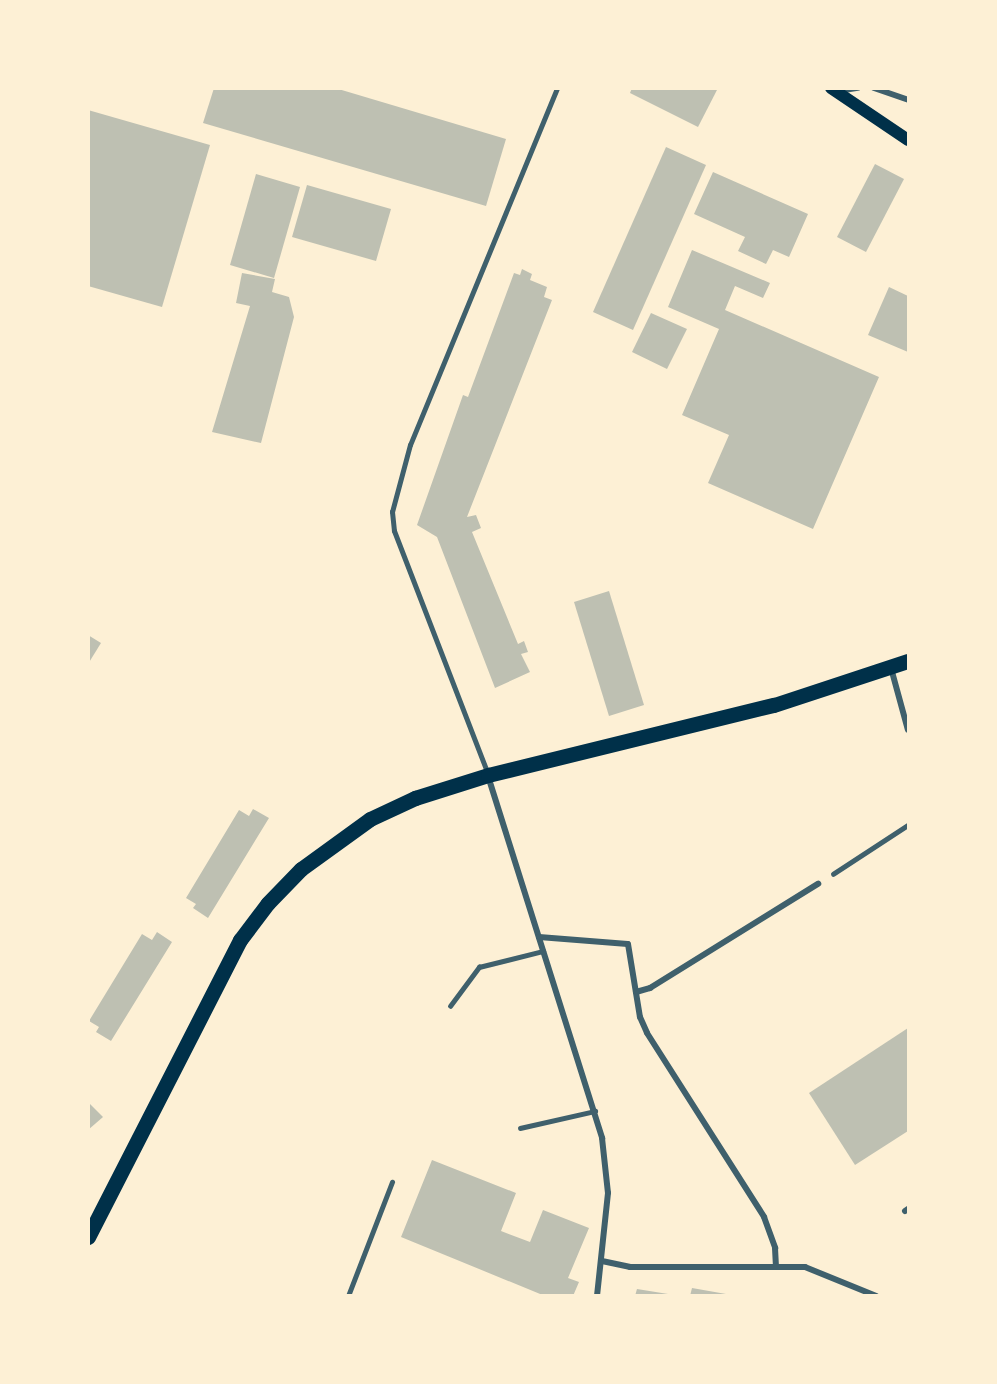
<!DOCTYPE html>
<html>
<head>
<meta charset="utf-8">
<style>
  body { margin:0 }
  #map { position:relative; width:997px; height:1384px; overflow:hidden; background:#fdf0d5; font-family:"Fira Sans Condensed",sans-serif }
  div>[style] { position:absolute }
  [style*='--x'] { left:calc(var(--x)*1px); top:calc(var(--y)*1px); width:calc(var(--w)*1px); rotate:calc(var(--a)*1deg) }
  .building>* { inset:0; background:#bec0b2 }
  .service>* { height:4.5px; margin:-2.25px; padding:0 2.25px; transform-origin:2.25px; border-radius:2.25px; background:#3f606c }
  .minor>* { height:6px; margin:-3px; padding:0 3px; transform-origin:3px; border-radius:3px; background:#3f606c }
  .secondary>* { height:12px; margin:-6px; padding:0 6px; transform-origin:6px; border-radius:6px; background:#003049 }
  .primary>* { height:15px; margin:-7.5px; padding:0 7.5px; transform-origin:7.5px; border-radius:7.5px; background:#003049 }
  span { translate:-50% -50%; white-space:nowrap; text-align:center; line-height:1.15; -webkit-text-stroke:5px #fdf0d5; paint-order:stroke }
  .frame { position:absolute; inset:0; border:90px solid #fdf0d5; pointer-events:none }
</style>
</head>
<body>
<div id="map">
  <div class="building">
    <div style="clip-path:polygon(214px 88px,335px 88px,506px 139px,486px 206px,203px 123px)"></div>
    <div style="clip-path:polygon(632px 88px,718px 88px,698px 127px,630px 93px)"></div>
    <div style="clip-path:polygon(88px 110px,210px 145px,162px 307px,88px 286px)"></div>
    <div style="clip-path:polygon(666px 147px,706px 165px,633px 330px,593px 312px)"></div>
    <div style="clip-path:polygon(875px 164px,904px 179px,866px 252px,837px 237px)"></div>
    <div style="clip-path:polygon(713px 172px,808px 214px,789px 257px,773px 250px,766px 264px,738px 251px,745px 237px,694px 214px)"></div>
    <div style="clip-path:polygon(256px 174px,300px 187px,274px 278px,230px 265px)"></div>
    <div style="clip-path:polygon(307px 185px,391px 209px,376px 261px,292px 237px)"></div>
    <div style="clip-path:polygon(692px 250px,770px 283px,763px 298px,735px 286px,725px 310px,879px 377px,813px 529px,708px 483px,729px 435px,682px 415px,719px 329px,668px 307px)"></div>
    <div style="clip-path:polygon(522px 269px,532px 274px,530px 280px,547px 287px,544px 297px,552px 300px,467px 517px,476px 515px,481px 528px,472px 532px,518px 644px,524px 641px,528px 652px,521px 654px,530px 672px,495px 688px,437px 537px,417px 525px,463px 395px,468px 397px,514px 273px,520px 275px)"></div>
    <div style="clip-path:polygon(242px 273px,275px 279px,272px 292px,289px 297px,294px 317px,261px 443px,212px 432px,250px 306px,236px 303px)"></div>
    <div style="clip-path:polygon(889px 287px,908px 296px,908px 352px,868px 335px)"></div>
    <div style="clip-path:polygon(651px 313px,687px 329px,667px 369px,632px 352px)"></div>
    <div style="clip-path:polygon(609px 591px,644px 705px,609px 716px,574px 602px)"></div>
    <div style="clip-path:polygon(88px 635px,101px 643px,88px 664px)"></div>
    <div style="clip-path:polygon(253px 809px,269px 818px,208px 918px,193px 908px,196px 904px,186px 898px,239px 810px,249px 816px)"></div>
    <div style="clip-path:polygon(157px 932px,172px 942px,111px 1041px,96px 1032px,99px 1027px,89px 1021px,142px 934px,152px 940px)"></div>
    <div style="clip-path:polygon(908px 1028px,908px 1131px,855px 1165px,809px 1093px)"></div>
    <div style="clip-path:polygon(88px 1102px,103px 1117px,88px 1130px)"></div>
    <div style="clip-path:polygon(432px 1160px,516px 1193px,501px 1231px,530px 1242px,543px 1210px,589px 1228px,568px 1278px,579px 1282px,573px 1296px,545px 1296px,401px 1237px)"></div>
    <div style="clip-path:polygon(692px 1288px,726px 1294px,726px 1296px,690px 1296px)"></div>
    <div style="clip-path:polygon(637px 1289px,668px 1294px,668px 1296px,635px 1296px)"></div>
  </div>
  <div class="service">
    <div style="--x:487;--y:772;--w:258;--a:-111.1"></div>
    <div style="--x:394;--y:531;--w:19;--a:-96"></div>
    <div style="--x:392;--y:512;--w:69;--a:-75"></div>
    <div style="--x:410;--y:445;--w:386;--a:-67.6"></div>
    <div style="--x:833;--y:874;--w:90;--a:-33.2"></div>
    <div style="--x:450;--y:1006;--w:49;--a:-53.4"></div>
    <div style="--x:479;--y:967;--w:66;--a:-14"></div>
    <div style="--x:520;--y:1128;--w:77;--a:-12.8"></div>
    <div style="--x:348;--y:1296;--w:122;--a:-68.9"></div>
  </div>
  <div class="minor">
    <div style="--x:874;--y:88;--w:36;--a:19"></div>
    <div style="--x:838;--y:91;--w:20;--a:-9"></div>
    <div style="--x:891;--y:668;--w:64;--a:74.7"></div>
    <div style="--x:488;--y:776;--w:380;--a:72.5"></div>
    <div style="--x:602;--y:1138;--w:55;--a:83.8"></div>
    <div style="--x:608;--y:1193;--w:104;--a:96.1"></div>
    <div style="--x:539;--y:937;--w:89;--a:4.5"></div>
    <div style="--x:628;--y:944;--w:74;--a:80.7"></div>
    <div style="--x:640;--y:1017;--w:17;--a:66"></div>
    <div style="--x:647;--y:1033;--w:218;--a:57.5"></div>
    <div style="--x:764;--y:1217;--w:33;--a:70"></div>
    <div style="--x:775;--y:1248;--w:19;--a:87"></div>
    <div style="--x:636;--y:992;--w:15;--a:-16"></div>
    <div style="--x:650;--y:988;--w:198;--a:-31.8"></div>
    <div style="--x:905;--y:1211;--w:4;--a:-34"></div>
    <div style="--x:602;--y:1261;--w:29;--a:12"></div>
    <div style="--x:630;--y:1267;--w:175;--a:0"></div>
    <div style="--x:805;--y:1267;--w:77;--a:22.2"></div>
  </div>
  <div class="secondary">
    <div style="--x:831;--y:88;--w:93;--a:34"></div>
  </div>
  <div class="primary">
    <div style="--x:88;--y:1237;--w:334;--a:-62.9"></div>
    <div style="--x:240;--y:940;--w:46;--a:-52.9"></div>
    <div style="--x:268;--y:903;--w:47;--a:-45.9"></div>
    <div style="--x:301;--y:869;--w:85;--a:-35.9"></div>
    <div style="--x:370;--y:819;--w:50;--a:-25"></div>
    <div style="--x:415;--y:798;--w:77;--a:-17.5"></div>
    <div style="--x:488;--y:775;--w:294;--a:-13.8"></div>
    <div style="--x:774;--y:705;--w:141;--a:-18.2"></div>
  </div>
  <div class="frame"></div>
</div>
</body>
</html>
